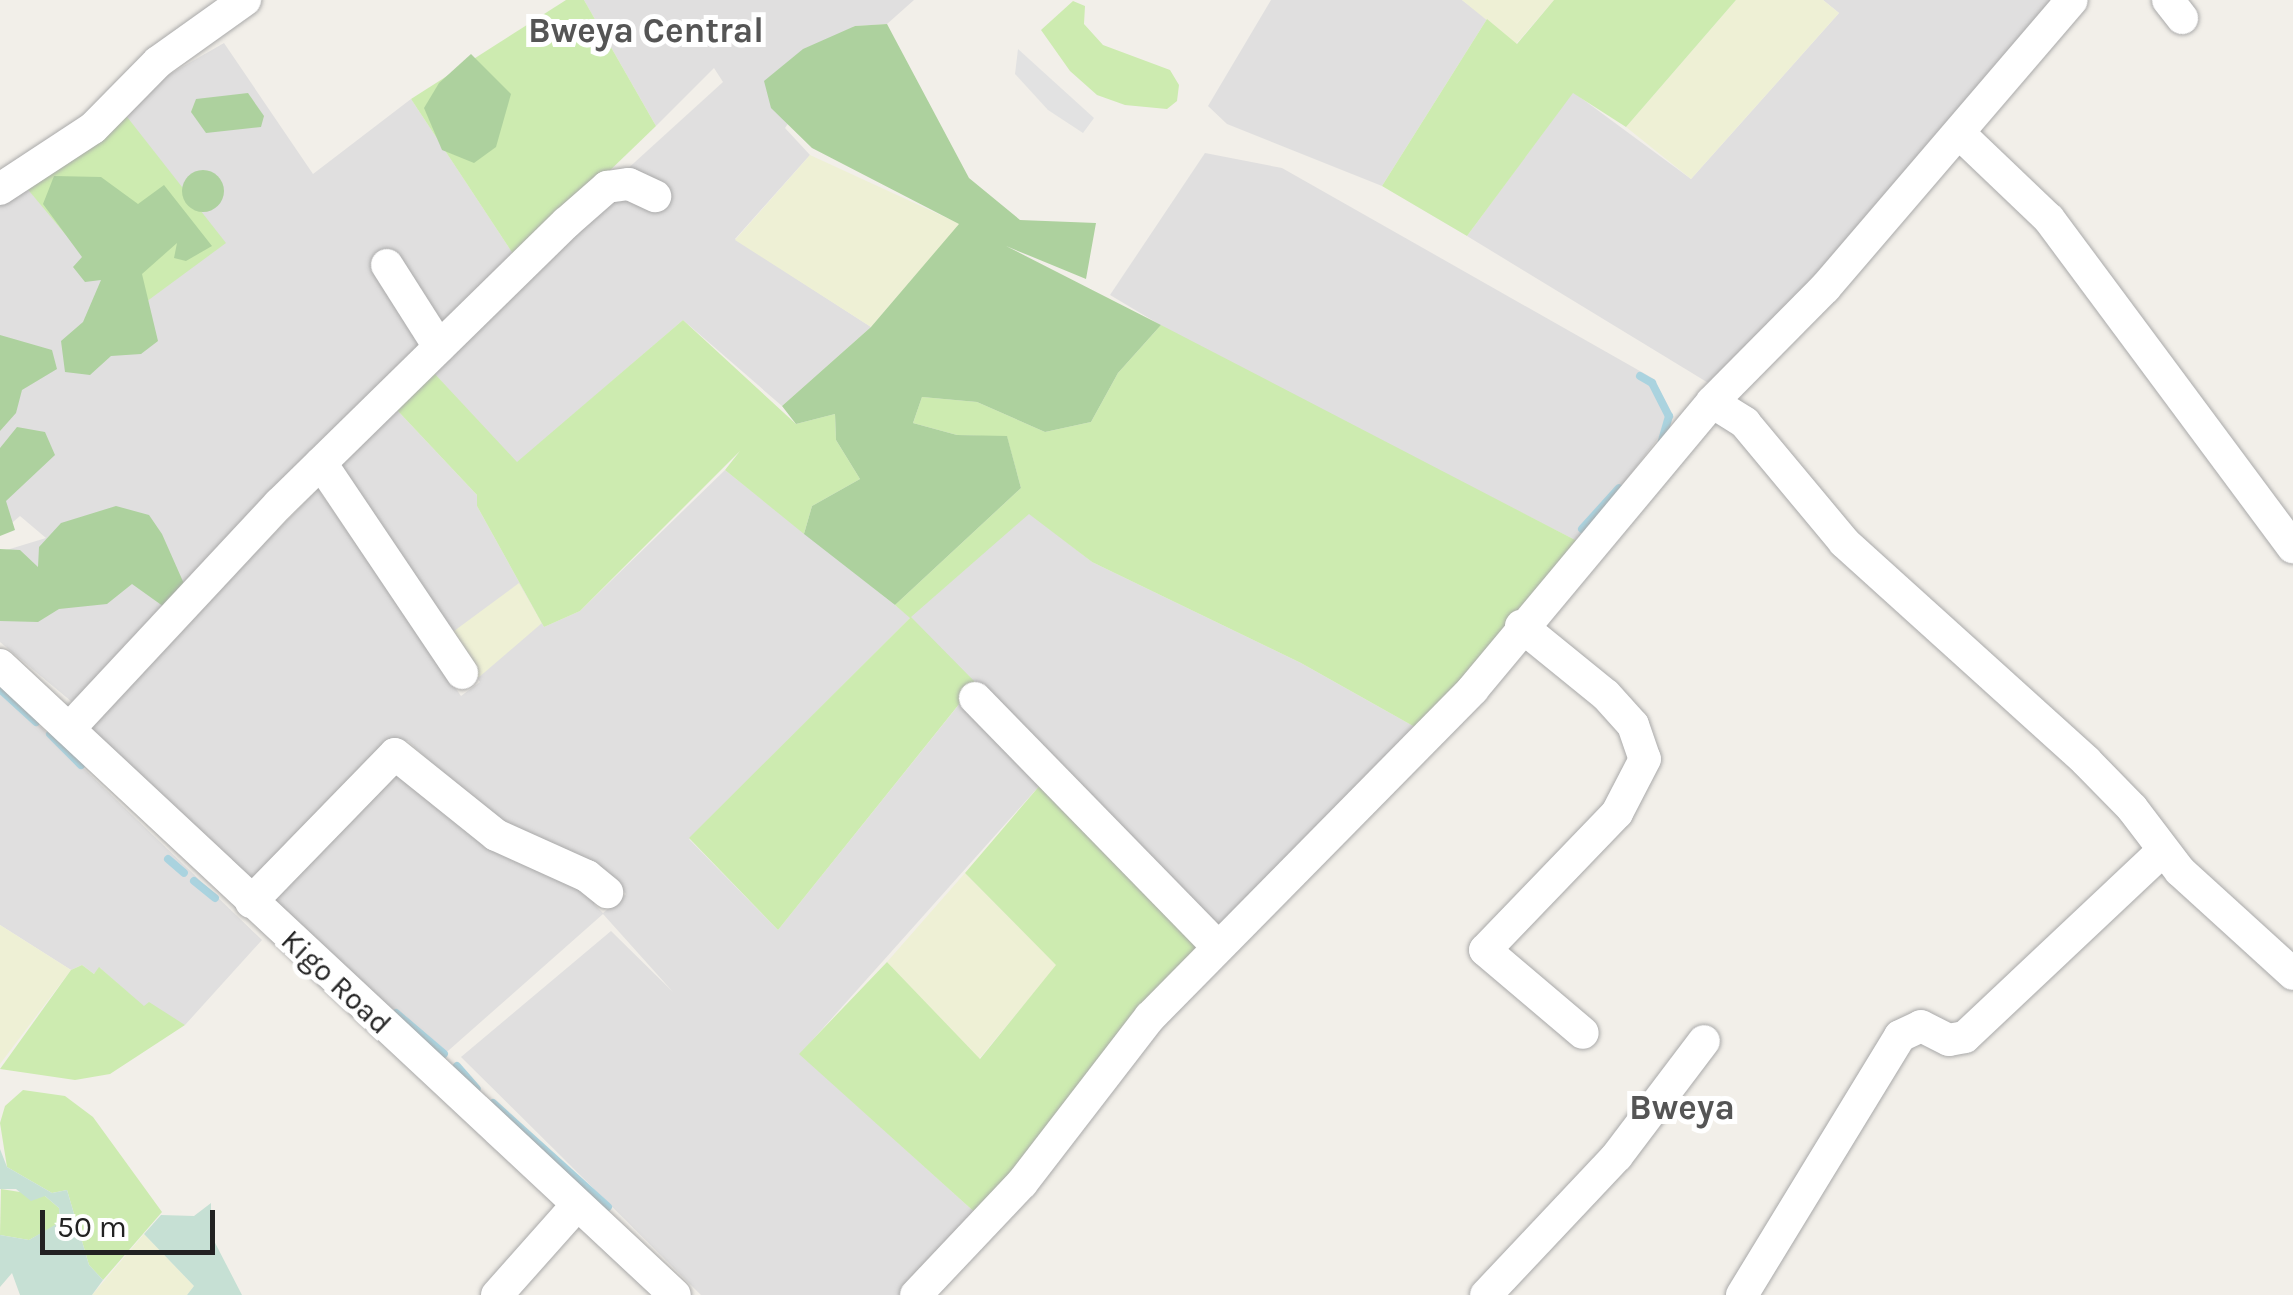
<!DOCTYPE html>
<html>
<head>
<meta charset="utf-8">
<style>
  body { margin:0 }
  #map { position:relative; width:2293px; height:1295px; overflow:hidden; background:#f2efe9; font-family:Karla,sans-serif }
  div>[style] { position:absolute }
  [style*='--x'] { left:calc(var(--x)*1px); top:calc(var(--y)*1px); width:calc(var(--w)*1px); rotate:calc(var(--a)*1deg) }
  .residential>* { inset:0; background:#e0dfdf }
  .farmland>* { inset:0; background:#eef0d5 }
  .grass>* { inset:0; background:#cdebb0 }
  .forest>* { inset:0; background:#add19e }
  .round { border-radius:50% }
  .wetland>* { inset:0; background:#c6e0d4 }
  .parking>* { inset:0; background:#e2e2e2 }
  .stream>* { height:8px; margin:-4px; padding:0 4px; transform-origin:4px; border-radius:4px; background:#aad3df }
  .roads { filter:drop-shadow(0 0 2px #a9a9a9) drop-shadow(0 0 2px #a9a9a9) }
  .minor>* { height:32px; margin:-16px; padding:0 16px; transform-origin:16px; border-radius:16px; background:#fff }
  span { translate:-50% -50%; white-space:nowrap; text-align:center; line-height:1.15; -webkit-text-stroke:10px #fff; paint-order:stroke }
  .street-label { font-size:30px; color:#222 }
  .quarter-label { font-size:35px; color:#555; font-weight:700 }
  .scale { position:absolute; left:40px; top:1210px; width:175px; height:45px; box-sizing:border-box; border:5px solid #222; border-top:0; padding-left:12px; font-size:30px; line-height:35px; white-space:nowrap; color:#222; -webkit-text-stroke:8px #fff; paint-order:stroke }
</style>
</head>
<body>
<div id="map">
  <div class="residential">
    <div style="clip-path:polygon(584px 0,914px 0,887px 24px,854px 26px,785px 128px,810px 155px,735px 239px,871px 327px,782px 406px,683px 320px,517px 463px,428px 367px,591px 202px,723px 82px,714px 68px,656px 126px)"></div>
    <div style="clip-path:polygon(1271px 0,1462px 0,1487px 19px,1382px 186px,1227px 124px,1208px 106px)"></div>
    <div style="clip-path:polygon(1823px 0,2062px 0,1715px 387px,1467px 236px,1573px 92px,1691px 179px,1839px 13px)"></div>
    <div style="clip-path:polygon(224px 43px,313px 174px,411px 99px,517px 260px,78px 707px,0 642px,0 552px,46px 538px,20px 516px,0 533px,0 202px,124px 113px,156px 82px)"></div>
    <div style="clip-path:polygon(1205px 153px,1282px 168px,1654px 379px,1674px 417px,1579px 542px,1199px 348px,1110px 295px)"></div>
    <div style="clip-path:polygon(397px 410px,477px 495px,477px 506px,544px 627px,580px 611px,725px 470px,910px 617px,1029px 513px,1092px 562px,1301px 663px,1422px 731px,1218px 929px,910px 618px,689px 839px,778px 930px,961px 702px,1041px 784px,800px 1054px,980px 1217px,907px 1295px,701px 1295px,461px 1057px,611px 931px,673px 992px,603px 914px,440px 1058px,265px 894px,396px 762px,509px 848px,605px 893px,594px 904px,603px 913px,626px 894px,617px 883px,525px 837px,510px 836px,408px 741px,384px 745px,253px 884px,85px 725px,318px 489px,461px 696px,480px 682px,339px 468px)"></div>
    <div style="clip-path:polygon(0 688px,262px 940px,185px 1025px,144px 1007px,100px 968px,94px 974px,82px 965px,71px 970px,0 925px)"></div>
  </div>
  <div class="farmland">
    <div style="clip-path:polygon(1462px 0,1554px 0,1516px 44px)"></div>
    <div style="clip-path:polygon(1736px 0,1823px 0,1839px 13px,1691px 179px,1626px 127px)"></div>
    <div style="clip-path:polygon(810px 155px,960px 224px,871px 327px,735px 240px)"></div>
    <div style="clip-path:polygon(519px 583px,542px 623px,478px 678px,450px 634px)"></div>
    <div style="clip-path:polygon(965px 873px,1057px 965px,979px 1059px,887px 962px)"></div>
    <div style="clip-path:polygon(0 925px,71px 970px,0 1064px)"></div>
    <div style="clip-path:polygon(144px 1234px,194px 1286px,187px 1295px,92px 1295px)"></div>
  </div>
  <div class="grass">
    <div style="clip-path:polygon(566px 0,584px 0,656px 126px,517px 260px,411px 99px)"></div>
    <div style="clip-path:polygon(1554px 0,1736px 0,1626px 127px,1573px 93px,1467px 236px,1382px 186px,1487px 19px,1517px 44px)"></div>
    <div style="clip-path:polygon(1073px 1px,1085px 6px,1084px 24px,1103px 45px,1170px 70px,1179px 85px,1177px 101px,1167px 109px,1125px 105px,1097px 95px,1070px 71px,1041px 30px)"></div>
    <div style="clip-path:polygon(124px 113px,226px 243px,131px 313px,25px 186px)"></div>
    <div style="clip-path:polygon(683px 320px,796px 424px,835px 414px,836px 440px,860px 479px,812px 506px,804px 534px,725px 470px,740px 451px,580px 611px,544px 627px,477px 506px,477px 495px,397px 410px,434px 373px,517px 462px)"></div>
    <div style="clip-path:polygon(1161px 325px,1579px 542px,1422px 731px,1301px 663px,1092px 562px,1029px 514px,911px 617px,976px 683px,778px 930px,689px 838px,910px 618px,895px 605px,1021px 488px,1007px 437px,957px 435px,913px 423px,922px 397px,977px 402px,1045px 432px,1091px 422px,1118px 373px)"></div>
    <div style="clip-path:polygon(1041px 784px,1192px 936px,1197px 953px,980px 1217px,799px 1054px,887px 962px,980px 1059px,1056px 965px,965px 873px)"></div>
    <div style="clip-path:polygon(82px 965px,94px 974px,99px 967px,144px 1006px,149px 1002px,185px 1025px,110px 1074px,75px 1080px,0 1069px,71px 970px)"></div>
    <div style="clip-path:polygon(23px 1090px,65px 1096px,93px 1117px,162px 1212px,103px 1280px,89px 1265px,67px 1190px,52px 1193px,7px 1167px,0 1123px,5px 1106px)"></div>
    <div style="clip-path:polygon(1px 1189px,45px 1196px,59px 1208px,60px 1223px,29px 1240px,0 1235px)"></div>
  </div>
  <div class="forest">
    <div style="clip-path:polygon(887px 24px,969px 178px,1020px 220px,1096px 223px,1086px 279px,1006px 246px,1161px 325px,1118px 373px,1091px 422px,1045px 432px,977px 402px,922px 397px,913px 423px,957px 435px,1007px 436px,1021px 488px,895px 605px,804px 534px,812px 506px,860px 479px,836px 440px,835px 414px,796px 424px,782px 406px,871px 327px,959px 224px,812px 148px,771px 108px,764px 81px,803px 49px,855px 26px)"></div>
    <div style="clip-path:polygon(471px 54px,511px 94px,496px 147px,474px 163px,442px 150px,424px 108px,439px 83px)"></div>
    <div style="clip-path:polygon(248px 93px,264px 116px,261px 127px,206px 133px,191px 112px,196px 99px)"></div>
    <div class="round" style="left:182px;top:170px;width:42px;height:42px"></div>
    <div style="clip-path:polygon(54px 176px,101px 177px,138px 204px,164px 185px,212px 246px,186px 261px,174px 258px,177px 243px,142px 274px,158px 341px,141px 354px,111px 356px,90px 375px,65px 372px,61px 341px,83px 322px,101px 280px,85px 282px,73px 267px,82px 257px,43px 204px)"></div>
    <div style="clip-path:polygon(0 335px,52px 350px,57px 369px,22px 390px,16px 413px,0 431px)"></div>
    <div style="clip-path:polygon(17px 427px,45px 432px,55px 455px,6px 501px,15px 530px,0 536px,0 448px)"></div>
    <div style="clip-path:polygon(116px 506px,149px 515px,162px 534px,185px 586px,167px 609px,132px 584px,107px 604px,59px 609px,38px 622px,0 621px,0 549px,20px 550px,38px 567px,39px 547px,61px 523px)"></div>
  </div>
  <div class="wetland">
    <div style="clip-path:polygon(0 1149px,7px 1167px,52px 1193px,67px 1190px,89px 1265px,103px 1280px,92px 1295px,20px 1295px,12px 1273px,0 1287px,0 1235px,29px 1240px,60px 1222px,59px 1208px,45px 1196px,31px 1201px,16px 1189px,0 1189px)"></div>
    <div style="clip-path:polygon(211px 1203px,211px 1235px,242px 1295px,187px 1295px,194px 1286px,144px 1234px,161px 1215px,194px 1216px)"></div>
  </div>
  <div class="parking">
    <div style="clip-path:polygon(1018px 49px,1094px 118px,1083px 133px,1048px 110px,1015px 74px)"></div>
  </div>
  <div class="stream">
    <div style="--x:1640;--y:376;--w:14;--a:30"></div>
    <div style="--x:1652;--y:383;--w:37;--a:63"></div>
    <div style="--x:1669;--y:416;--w:26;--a:106"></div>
    <div style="--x:1582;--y:529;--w:55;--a:-47.9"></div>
    <div style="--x:0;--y:689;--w:49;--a:42.5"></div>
    <div style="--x:50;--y:734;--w:44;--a:45"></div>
    <div style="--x:168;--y:859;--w:21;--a:41"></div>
    <div style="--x:194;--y:881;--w:27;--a:39"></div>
    <div style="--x:396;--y:1013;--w:63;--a:40.5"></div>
    <div style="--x:457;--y:1066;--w:30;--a:49"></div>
    <div style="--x:493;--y:1103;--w:155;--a:42.1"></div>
  </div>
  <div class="roads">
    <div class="minor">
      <div style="--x:2168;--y:0;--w:23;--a:52"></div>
      <div style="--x:1960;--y:134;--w:123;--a:43.7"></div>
      <div style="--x:2049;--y:219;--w:409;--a:53.4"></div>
      <div style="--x:0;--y:189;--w:111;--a:-33.3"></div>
      <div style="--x:93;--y:128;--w:93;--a:-45.4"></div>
      <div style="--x:158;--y:62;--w:107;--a:-35.5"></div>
      <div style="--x:387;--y:265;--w:97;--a:57.6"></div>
      <div style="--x:1712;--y:402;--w:39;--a:32"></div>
      <div style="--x:1745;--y:423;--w:155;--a:50.2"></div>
      <div style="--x:1844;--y:542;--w:326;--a:42.1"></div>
      <div style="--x:2086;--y:761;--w:66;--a:45.6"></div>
      <div style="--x:2132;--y:808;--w:79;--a:52.7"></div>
      <div style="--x:2180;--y:871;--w:153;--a:42.3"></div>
      <div style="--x:321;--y:463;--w:253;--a:56.1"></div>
      <div style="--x:1521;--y:626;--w:109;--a:39.1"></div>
      <div style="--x:1606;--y:695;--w:40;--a:48"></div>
      <div style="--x:1633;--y:725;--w:36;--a:71"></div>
      <div style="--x:1645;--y:759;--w:61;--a:117.4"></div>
      <div style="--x:1617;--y:813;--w:190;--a:133.9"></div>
      <div style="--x:1485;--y:950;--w:128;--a:40.3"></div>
      <div style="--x:0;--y:665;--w:923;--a:43.03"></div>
      <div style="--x:975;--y:698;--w:347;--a:45.7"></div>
      <div style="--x:69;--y:729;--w:308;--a:-47"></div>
      <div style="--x:279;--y:504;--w:402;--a:-44.4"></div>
      <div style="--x:566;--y:223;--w:55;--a:-41.3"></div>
      <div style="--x:607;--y:187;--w:22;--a:-8"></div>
      <div style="--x:629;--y:184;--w:29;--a:25"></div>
      <div style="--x:251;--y:902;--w:206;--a:-45.8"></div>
      <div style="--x:395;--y:754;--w:129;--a:38.7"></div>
      <div style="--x:496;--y:835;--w:100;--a:24.3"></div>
      <div style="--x:587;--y:876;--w:26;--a:39"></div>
      <div style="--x:497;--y:1295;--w:120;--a:-48.4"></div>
      <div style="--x:916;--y:1295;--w:154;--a:-46.6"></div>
      <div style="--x:1022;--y:1183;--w:210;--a:-52.4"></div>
      <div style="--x:1150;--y:1017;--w:460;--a:-45.4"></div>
      <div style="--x:1473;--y:689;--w:373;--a:-50.2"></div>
      <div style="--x:1712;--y:402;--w:161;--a:-45.3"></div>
      <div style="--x:1825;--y:288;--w:379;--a:-49.4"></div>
      <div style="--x:1486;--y:1295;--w:191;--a:-46.7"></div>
      <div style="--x:1617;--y:1156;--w:144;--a:-52.9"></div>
      <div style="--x:1742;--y:1295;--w:303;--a:-58.6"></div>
      <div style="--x:1900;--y:1036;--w:23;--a:-25"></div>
      <div style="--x:1921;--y:1026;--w:31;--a:27"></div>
      <div style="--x:1949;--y:1040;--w:16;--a:-11"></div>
      <div style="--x:1965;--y:1037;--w:270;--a:-43.3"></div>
    </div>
  </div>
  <div class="street-label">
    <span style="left:336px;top:982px;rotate:43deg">Kigo Road</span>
  </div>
  <div class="quarter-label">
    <span style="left:646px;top:31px">Bweya Central</span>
    <span style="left:1682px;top:1108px">Bweya</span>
  </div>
  <div class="scale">50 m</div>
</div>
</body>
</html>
